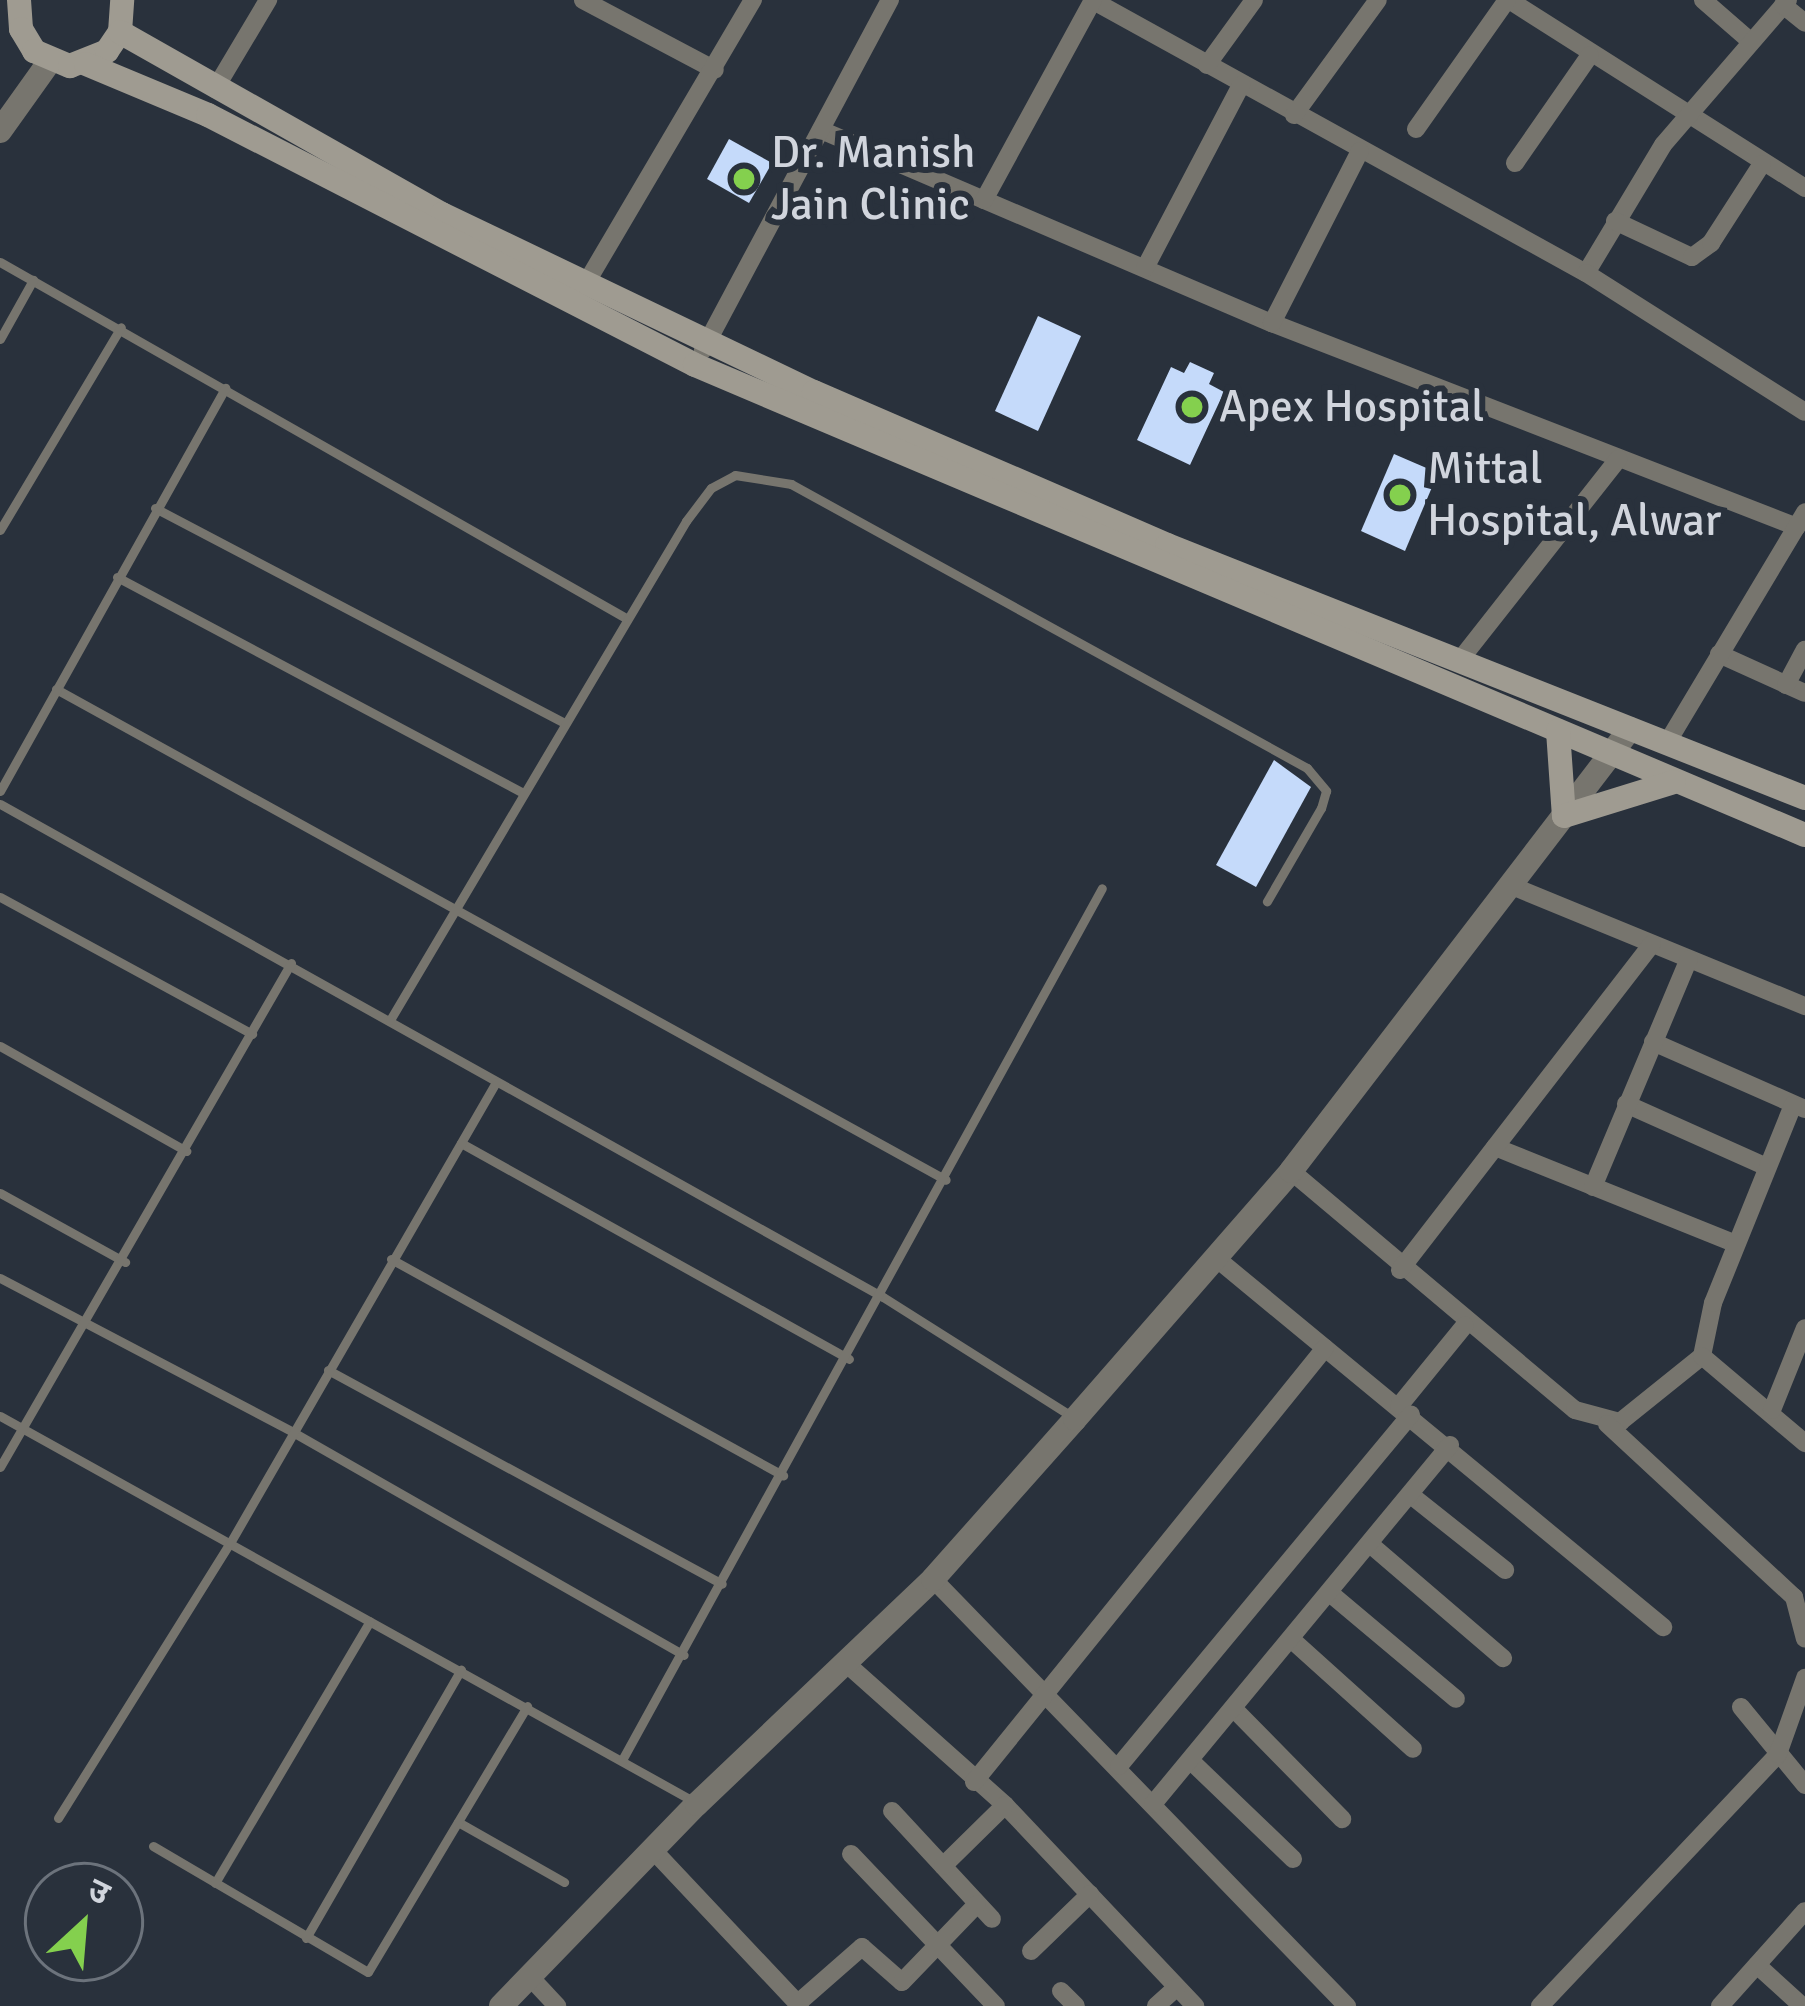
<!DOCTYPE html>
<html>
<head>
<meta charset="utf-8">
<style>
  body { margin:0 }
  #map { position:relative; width:1805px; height:2006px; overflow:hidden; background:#29313c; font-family:Signika,"Noto Sans Devanagari",sans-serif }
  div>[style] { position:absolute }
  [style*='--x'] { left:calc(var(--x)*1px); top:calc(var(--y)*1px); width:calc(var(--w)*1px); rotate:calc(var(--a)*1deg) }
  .building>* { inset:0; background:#c5dafa }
  .service>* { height:9px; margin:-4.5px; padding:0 4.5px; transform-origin:4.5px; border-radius:4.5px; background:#77756e }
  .minor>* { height:18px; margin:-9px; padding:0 9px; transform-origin:9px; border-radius:9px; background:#77756e }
  .tertiary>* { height:24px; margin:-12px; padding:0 12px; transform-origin:12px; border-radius:12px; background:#77756e }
  .secondary>* { height:24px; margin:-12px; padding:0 12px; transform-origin:12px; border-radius:12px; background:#9f9b91 }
  .dots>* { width:33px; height:33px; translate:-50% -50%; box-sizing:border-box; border:6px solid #29313c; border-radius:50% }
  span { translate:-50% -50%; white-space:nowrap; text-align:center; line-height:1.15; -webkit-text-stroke:12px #29313c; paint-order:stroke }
  .poi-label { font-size:45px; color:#d1d5dd }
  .left { translate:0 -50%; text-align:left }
  .north { position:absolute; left:24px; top:1862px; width:120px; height:120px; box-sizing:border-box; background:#29313c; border:3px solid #6c737c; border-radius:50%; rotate:26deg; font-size:33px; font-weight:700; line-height:48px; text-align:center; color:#d1d5dd }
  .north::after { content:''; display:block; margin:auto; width:42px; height:54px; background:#84d04e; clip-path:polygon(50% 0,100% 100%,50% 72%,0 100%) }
</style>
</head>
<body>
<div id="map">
  <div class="building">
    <div style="clip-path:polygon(729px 139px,772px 163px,749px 203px,707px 179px)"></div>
    <div style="clip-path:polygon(1038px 316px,1081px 336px,1038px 431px,995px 411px)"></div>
    <div style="clip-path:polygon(1190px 362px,1214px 373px,1209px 384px,1224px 392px,1190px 465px,1137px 440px,1171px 367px,1184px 373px)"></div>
    <div style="clip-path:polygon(1394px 454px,1438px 473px,1405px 551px,1361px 531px)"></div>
    <div style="clip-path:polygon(1274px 760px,1311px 787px,1256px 887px,1216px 865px)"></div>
  </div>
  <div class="service">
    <div style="--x:0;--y:262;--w:720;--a:29.63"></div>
    <div style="--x:0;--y:339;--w:68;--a:-60.8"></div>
    <div style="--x:155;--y:508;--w:461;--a:27.7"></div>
    <div style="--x:0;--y:530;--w:236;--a:-59.2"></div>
    <div style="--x:117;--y:577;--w:458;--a:28"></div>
    <div style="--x:56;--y:689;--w:1016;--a:28.88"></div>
    <div style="--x:0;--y:791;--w:462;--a:-60.8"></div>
    <div style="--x:0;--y:804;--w:1011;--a:29.18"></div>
    <div style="--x:883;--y:1297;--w:222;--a:32.3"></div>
    <div style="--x:0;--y:897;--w:287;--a:28.5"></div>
    <div style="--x:390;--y:1020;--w:580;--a:-59.32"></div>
    <div style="--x:686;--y:521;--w:41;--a:-52.9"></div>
    <div style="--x:711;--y:488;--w:27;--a:-28"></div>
    <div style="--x:735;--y:475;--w:57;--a:9.1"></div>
    <div style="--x:791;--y:484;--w:589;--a:28.83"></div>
    <div style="--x:1307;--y:768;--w:30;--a:50"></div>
    <div style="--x:1326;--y:791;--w:18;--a:106"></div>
    <div style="--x:1321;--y:808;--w:108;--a:120.1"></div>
    <div style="--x:0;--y:1046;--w:214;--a:29.4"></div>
    <div style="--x:461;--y:1143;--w:444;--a:29.1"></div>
    <div style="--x:0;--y:1193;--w:143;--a:28.9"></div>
    <div style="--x:391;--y:1259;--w:448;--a:28.9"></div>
    <div style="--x:0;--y:1278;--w:329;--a:27.7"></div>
    <div style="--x:291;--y:1431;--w:452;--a:29.7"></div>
    <div style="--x:328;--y:1370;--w:448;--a:28.5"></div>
    <div style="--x:0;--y:1416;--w:793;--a:29.05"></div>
    <div style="--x:0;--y:1467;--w:582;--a:-60"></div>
    <div style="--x:622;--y:1760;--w:995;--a:-61.17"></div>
    <div style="--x:58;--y:1818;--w:324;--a:-58"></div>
    <div style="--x:230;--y:1543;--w:532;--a:-60.01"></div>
    <div style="--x:458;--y:1822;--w:122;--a:29.5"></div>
    <div style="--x:153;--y:1846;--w:249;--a:30.4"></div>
    <div style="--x:368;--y:1972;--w:310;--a:-59.1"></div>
    <div style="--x:215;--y:1883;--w:304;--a:-59.4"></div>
    <div style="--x:306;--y:1938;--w:310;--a:-60"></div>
  </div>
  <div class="minor">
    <div style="--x:583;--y:0;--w:149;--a:27.9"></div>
    <div style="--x:1092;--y:0;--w:564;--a:28.93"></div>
    <div style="--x:1509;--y:0;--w:351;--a:32.4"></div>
    <div style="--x:1703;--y:0;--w:61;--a:41"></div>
    <div style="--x:1788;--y:0;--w:191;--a:130.8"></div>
    <div style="--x:1663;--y:145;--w:149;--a:121"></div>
    <div style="--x:1586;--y:273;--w:259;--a:32.4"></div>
    <div style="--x:1783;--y:5;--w:28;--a:39"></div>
    <div style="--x:1207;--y:65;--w:80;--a:-54.1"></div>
    <div style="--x:215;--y:89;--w:104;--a:-59.2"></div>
    <div style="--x:1294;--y:115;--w:142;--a:-53.9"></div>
    <div style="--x:1416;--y:129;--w:158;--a:-54.8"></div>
    <div style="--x:821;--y:130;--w:491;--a:23.2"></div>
    <div style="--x:1272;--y:323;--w:563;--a:21.23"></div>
    <div style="--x:1515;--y:163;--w:131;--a:-55.2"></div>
    <div style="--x:984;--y:200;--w:228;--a:-61.4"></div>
    <div style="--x:1615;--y:221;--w:85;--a:25.1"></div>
    <div style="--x:1692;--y:257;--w:24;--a:-36"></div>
    <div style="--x:1711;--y:243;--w:94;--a:-57.2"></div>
    <div style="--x:1145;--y:268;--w:207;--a:-62.3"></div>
    <div style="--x:585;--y:285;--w:331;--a:-59.5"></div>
    <div style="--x:1272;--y:323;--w:193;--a:-62.9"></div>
    <div style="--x:703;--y:350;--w:397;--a:-61.9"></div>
    <div style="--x:1719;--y:654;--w:94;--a:24.4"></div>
    <div style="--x:1460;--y:660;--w:256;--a:-51.8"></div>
    <div style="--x:1786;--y:685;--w:40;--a:-62"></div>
    <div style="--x:1667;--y:743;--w:269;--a:-59.1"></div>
    <div style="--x:1512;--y:886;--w:317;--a:22.3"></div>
    <div style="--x:1653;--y:1042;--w:166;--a:23.8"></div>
    <div style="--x:1626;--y:1104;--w:154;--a:24.1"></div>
    <div style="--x:1495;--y:1147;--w:260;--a:21.9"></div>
    <div style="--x:1291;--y:1171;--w:371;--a:40.1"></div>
    <div style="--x:1575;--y:1410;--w:47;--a:14.9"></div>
    <div style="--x:1620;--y:1422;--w:105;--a:-38.8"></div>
    <div style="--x:1702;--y:1356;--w:54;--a:-78.3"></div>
    <div style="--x:1713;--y:1303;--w:214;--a:-68"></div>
    <div style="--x:1593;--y:1187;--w:247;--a:-67.2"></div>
    <div style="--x:1216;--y:1258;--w:580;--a:39.54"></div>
    <div style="--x:1400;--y:1270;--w:412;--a:-52.3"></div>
    <div style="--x:1702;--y:1356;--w:135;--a:40.2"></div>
    <div style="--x:1399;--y:1406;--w:104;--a:-50.8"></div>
    <div style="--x:1772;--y:1410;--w:88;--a:-68.1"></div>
    <div style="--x:1607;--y:1424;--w:255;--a:42.8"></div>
    <div style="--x:1794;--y:1597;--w:43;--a:75.3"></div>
    <div style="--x:1412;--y:1496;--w:119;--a:38.5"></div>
    <div style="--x:1371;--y:1545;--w:174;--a:40.6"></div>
    <div style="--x:933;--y:1579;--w:595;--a:45.89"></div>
    <div style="--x:1331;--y:1594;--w:163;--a:40"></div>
    <div style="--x:1291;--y:1639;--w:164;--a:42"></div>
    <div style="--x:848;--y:1665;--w:210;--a:41.7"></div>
    <div style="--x:1005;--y:1805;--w:277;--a:46.6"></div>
    <div style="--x:1741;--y:1707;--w:101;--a:50.6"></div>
    <div style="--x:1235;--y:1710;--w:153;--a:45.5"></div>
    <div style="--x:1192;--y:1762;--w:140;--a:43.8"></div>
    <div style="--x:1119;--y:1766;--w:457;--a:-50.3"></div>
    <div style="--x:974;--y:1782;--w:558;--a:-51.04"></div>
    <div style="--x:1153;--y:1804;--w:466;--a:-50.4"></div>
    <div style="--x:892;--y:1811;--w:147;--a:47.2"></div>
    <div style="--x:653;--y:1850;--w:214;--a:46.7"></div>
    <div style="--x:851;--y:1854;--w:210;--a:46.4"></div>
    <div style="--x:943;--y:1866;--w:87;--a:-44.5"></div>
    <div style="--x:1031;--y:1951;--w:82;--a:-44"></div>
    <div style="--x:1757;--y:1965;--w:61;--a:42.3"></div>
    <div style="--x:530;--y:1977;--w:40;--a:47"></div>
    <div style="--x:1061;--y:1991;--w:21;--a:45"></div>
    <div style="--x:798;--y:2003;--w:85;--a:-41.2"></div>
    <div style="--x:862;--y:1947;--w:53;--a:41.2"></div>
    <div style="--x:902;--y:1982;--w:108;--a:-46.1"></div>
    <div style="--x:1156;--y:2006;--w:28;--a:-42"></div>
    <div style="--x:1540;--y:2006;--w:347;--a:-46.6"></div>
    <div style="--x:1778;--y:1754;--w:81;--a:-70.4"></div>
    <div style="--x:1720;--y:2006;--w:127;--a:-48.2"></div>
  </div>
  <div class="tertiary">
    <div style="--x:0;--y:131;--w:86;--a:-54.5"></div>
    <div style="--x:501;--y:2006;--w:281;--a:-45.9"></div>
    <div style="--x:697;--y:1804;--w:326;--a:-43.6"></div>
    <div style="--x:933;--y:1579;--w:214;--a:-48.4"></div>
    <div style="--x:1075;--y:1419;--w:329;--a:-48.9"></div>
    <div style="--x:1291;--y:1171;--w:557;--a:-52.51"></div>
  </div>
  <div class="secondary">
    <div style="--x:19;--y:0;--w:29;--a:86"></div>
    <div style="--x:21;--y:29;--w:26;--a:59"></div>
    <div style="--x:34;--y:51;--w:39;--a:23"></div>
    <div style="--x:70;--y:66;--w:40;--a:-22"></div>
    <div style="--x:107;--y:51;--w:23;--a:-56"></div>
    <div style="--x:120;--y:32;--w:32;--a:-86"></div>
    <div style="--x:120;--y:32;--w:370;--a:29.5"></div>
    <div style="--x:442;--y:214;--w:412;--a:25.6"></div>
    <div style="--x:814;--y:392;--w:385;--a:23.4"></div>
    <div style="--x:1167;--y:545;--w:686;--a:21.63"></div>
    <div style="--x:86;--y:64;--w:132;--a:22.7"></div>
    <div style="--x:208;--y:115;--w:547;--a:27.17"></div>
    <div style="--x:695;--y:365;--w:1205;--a:22.95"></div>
    <div style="--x:1558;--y:731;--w:85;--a:86"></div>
    <div style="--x:1564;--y:816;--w:115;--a:-17.2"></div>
  </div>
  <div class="dots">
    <div style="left:744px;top:179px;background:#84d04e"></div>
    <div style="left:1192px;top:407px;background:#84d04e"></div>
    <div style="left:1400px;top:495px;background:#84d04e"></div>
  </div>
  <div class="poi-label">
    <span class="left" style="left:771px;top:179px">Dr. Manish<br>Jain Clinic</span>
    <span class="left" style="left:1219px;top:407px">Apex Hospital</span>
    <span class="left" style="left:1427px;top:495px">Mittal<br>Hospital, Alwar</span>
  </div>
  <div class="north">उ</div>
</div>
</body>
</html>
